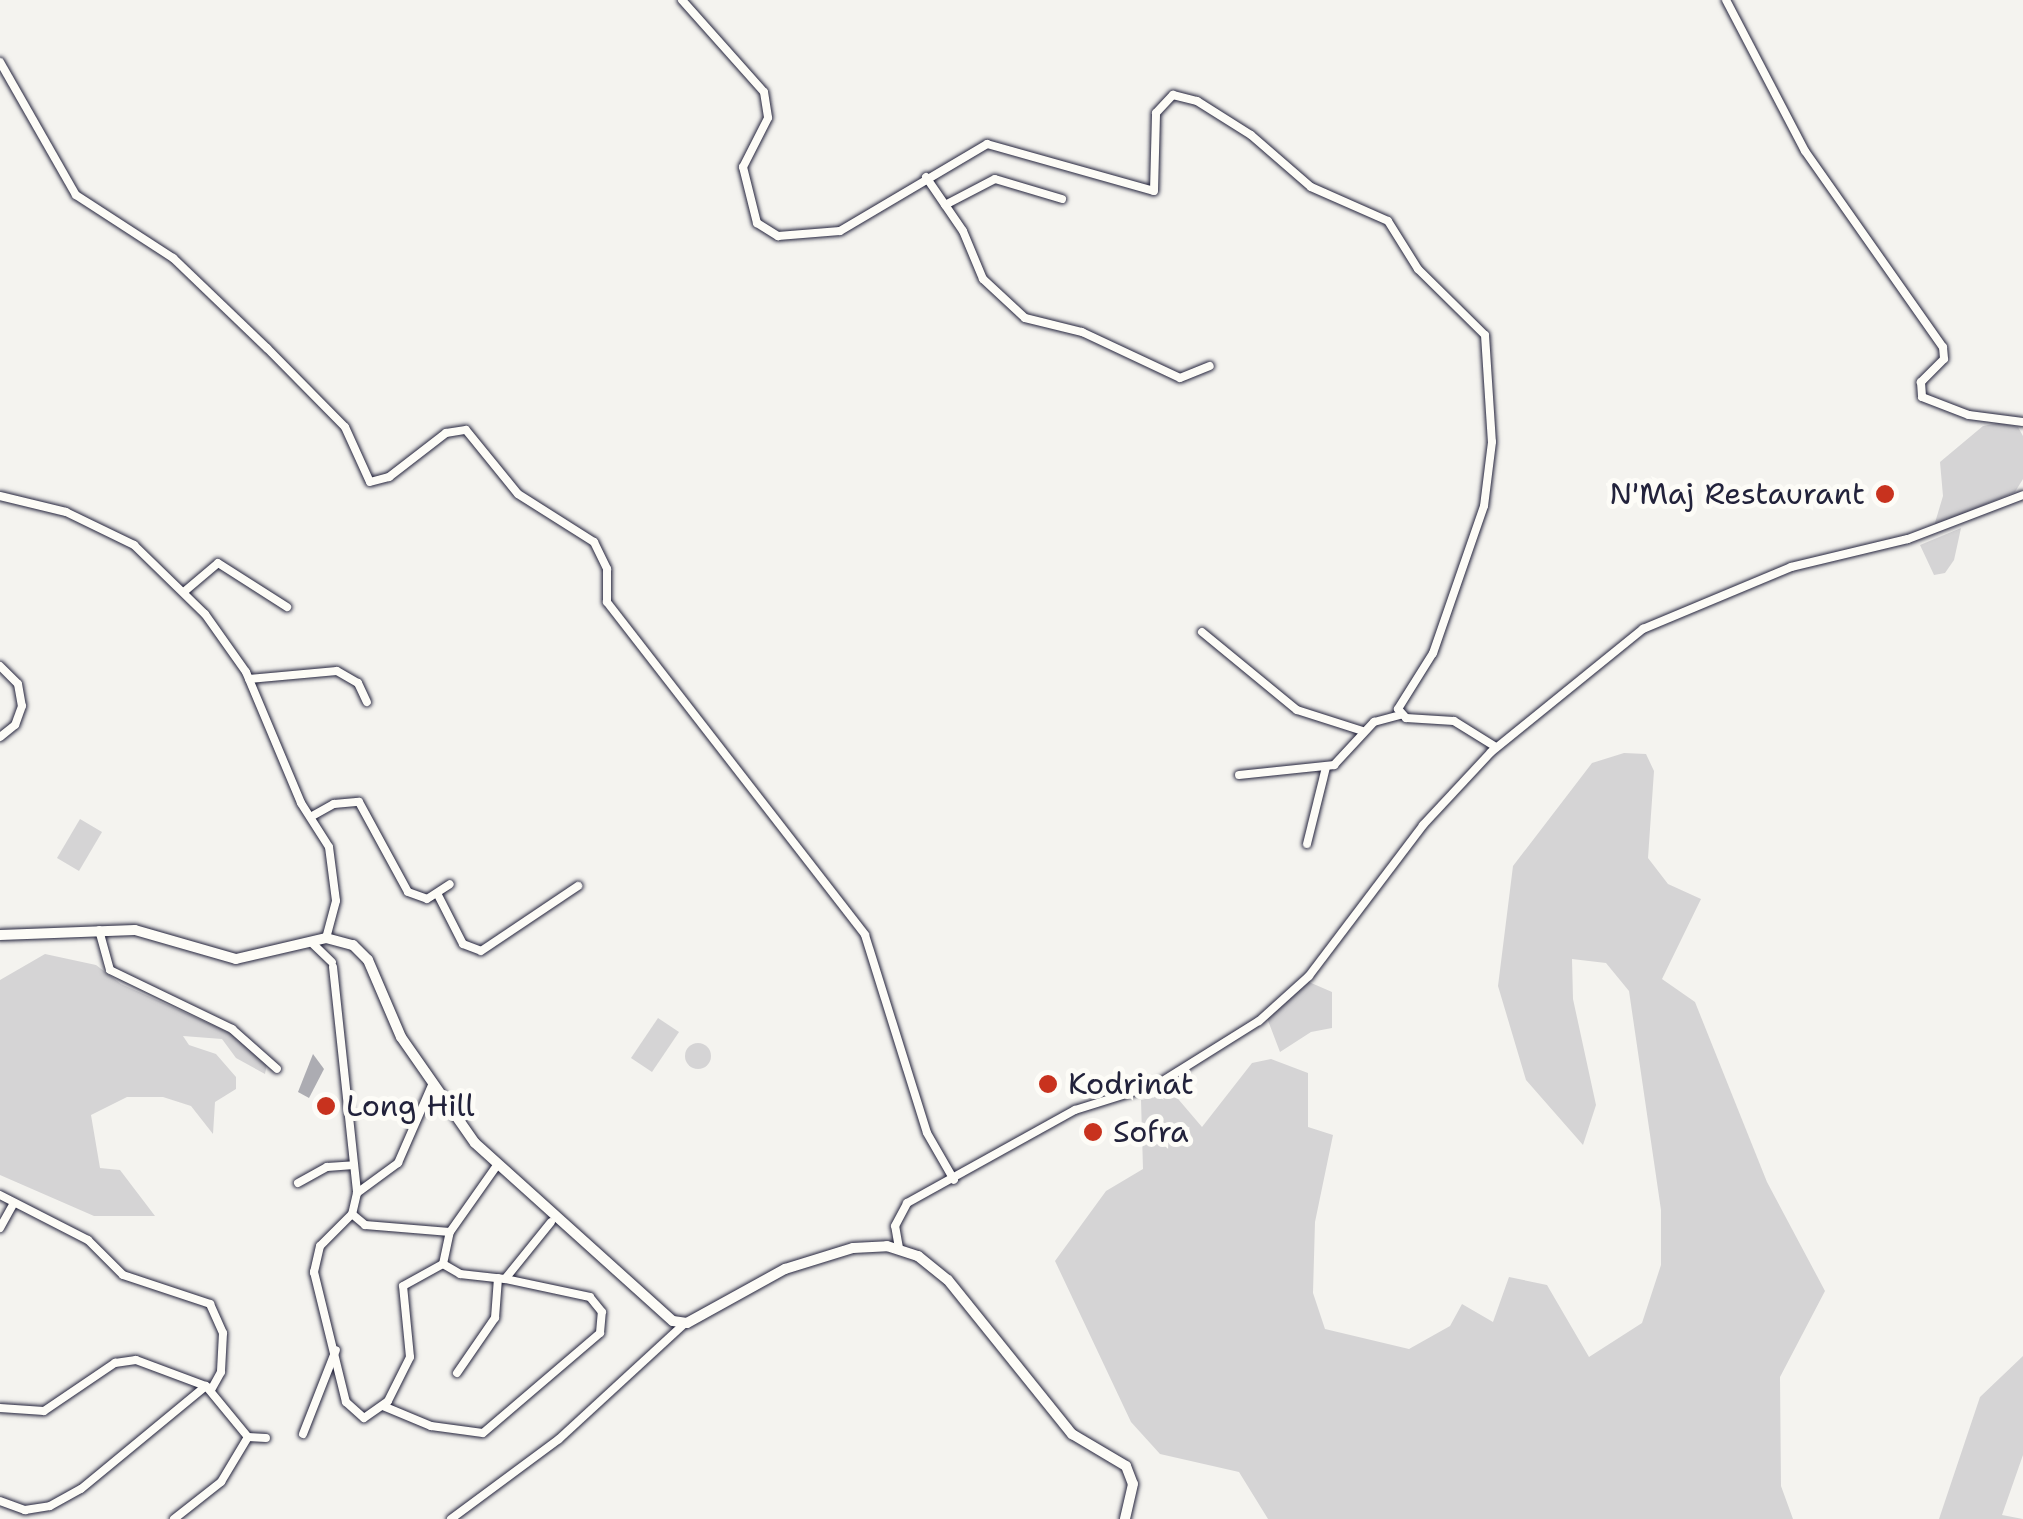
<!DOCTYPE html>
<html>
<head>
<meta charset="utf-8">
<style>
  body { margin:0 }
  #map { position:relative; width:2023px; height:1519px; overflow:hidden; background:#f4f3ef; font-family:"Shantell Sans",sans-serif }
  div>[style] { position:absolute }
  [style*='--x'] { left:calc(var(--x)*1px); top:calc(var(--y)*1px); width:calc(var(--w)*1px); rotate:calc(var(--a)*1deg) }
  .green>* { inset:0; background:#d5d4d5 }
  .round { border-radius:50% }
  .water>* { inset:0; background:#acacb2 }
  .roads { filter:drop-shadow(0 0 2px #22223b) drop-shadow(0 0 2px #22223b) }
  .minor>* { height:8px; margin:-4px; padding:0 4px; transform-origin:4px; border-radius:4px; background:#fdfcf7 }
  .secondary>* { height:10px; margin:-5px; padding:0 5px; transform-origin:5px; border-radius:5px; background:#fdfcf7 }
  .dots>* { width:28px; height:28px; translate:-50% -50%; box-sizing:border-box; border:5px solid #fdfcf7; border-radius:50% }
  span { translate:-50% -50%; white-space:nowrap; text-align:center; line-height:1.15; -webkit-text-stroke:10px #fdfcf7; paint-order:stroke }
  .poi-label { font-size:30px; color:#22223b }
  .right { translate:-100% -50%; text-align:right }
  .left { translate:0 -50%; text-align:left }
</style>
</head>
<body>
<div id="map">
  <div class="green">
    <div style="clip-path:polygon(1998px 423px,2018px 427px,2023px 436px,2023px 479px,2015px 492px,1934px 526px,1943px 496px,1940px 462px,1983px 426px)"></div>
    <div style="clip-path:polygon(1961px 528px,1954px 560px,1945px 573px,1934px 575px,1920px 545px)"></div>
    <div style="clip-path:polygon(1624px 753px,1646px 754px,1654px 771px,1648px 858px,1668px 884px,1701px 899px,1662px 979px,1695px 1002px,1767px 1182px,1825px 1291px,1780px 1377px,1781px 1486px,1793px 1519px,1268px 1519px,1239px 1472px,1160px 1454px,1131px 1422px,1055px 1261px,1106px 1191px,1143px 1169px,1141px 1100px,1173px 1093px,1202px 1127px,1252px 1063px,1271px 1059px,1308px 1073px,1308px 1127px,1333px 1135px,1315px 1222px,1313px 1293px,1325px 1329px,1409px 1349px,1450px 1326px,1462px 1304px,1493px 1322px,1509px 1277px,1547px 1285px,1589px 1357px,1642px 1323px,1661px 1265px,1661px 1210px,1629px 991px,1606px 963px,1572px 959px,1573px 999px,1596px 1105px,1583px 1145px,1526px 1080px,1498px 986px,1513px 866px,1592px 763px)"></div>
    <div style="clip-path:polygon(80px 819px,102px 832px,79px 871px,57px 858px)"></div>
    <div style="clip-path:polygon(45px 954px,96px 965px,121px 984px,230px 1033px,267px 1064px,265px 1074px,236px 1058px,222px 1039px,183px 1036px,189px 1045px,216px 1054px,236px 1077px,236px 1089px,215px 1102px,213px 1134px,191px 1106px,163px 1097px,127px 1097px,91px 1115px,100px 1168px,120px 1170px,155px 1216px,94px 1216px,0 1175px,0 980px)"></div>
    <div style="clip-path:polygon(1309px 982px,1332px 992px,1332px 1028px,1311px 1032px,1280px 1052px,1267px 1018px)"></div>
    <div style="clip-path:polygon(658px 1018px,679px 1032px,652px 1072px,631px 1058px)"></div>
    <div class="round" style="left:685px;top:1043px;width:26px;height:26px"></div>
    <div style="clip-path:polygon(2023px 1356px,2023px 1455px,2002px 1515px,2023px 1519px,1939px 1519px,1980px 1397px)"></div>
  </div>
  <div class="water">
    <div style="clip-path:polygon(313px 1054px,324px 1069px,309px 1098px,298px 1092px)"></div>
  </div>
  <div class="roads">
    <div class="minor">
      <div style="--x:682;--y:0;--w:123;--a:48.3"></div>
      <div style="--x:764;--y:92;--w:26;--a:81"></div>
      <div style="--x:768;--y:118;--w:55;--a:117"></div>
      <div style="--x:743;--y:167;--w:58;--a:76"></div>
      <div style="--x:757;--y:223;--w:25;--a:32"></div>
      <div style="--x:778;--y:236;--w:62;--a:-4.6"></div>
      <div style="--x:840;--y:231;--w:171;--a:-30.6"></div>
      <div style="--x:987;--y:144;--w:173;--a:15.7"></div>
      <div style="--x:1154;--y:191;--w:78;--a:-88.5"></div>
      <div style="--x:1156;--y:113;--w:25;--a:-47"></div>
      <div style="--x:1173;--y:95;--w:25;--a:14"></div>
      <div style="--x:1197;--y:101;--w:64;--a:32.2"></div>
      <div style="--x:1251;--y:135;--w:79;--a:40.9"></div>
      <div style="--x:1311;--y:187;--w:84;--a:23.8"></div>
      <div style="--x:1388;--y:221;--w:57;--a:58"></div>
      <div style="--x:1418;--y:269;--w:94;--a:44.6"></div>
      <div style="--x:1485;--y:335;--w:107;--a:86.3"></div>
      <div style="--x:1492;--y:442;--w:64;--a:97.1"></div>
      <div style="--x:1484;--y:506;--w:156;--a:109.1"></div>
      <div style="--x:1433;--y:653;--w:66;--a:122"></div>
      <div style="--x:1398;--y:709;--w:12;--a:48"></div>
      <div style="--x:1406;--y:718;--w:48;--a:3.6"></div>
      <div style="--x:1454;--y:721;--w:49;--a:31.8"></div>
      <div style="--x:1726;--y:0;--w:170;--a:62.4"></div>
      <div style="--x:1805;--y:151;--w:240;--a:54.9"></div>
      <div style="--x:1943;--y:347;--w:12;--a:85"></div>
      <div style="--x:1944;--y:359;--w:33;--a:135"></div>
      <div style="--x:1921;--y:382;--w:15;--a:86"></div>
      <div style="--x:1922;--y:397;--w:50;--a:21"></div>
      <div style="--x:1969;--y:415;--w:54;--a:7.4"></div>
      <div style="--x:0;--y:62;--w:153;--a:60.3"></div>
      <div style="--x:76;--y:195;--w:116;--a:33"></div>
      <div style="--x:173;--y:258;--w:130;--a:43.8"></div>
      <div style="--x:267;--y:348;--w:111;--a:45.4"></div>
      <div style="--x:345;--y:427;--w:60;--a:65.6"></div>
      <div style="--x:370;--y:482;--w:20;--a:-15"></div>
      <div style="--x:389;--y:477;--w:72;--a:-37.7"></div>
      <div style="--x:446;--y:433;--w:20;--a:-9"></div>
      <div style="--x:466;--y:430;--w:82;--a:50.9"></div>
      <div style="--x:518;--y:494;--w:90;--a:32.3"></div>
      <div style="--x:594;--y:542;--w:30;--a:64"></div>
      <div style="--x:607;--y:569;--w:33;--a:90"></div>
      <div style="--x:607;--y:602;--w:421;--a:52.2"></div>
      <div style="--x:865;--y:935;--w:207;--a:72.6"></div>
      <div style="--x:927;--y:1133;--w:54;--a:60.1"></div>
      <div style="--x:926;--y:177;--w:65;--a:55.6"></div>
      <div style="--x:963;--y:231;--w:52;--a:67.4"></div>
      <div style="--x:983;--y:279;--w:57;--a:42.9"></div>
      <div style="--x:1025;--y:318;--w:59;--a:13.8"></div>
      <div style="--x:1082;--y:332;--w:108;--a:25.1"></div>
      <div style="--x:1180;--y:378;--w:32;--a:-22"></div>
      <div style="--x:945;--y:205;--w:56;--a:-27.5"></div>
      <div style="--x:995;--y:179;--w:70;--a:16.6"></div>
      <div style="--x:0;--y:496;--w:68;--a:13.6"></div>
      <div style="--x:66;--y:512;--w:76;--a:25.9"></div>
      <div style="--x:134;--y:545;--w:99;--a:44.2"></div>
      <div style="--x:205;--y:614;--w:71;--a:54.7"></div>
      <div style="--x:246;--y:672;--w:142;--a:67.2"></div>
      <div style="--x:301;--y:803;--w:52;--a:57.5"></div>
      <div style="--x:329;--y:847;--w:54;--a:82.6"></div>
      <div style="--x:336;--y:901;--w:38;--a:105"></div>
      <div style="--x:185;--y:591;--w:43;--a:-40.3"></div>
      <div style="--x:218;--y:563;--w:82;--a:32.5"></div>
      <div style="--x:1202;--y:632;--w:123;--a:39.4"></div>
      <div style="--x:1297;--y:710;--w:69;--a:17.7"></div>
      <div style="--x:0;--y:666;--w:25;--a:45"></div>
      <div style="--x:18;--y:684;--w:22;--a:80"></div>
      <div style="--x:22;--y:706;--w:20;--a:110"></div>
      <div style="--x:15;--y:725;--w:19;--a:141"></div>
      <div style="--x:249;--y:679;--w:88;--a:-5.2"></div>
      <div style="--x:337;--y:671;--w:24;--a:30"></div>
      <div style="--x:358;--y:683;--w:21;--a:65"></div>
      <div style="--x:1239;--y:775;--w:96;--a:-6"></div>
      <div style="--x:1334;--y:765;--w:59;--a:-47.1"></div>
      <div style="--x:1374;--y:722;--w:28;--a:-15"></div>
      <div style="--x:314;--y:815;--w:23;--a:-29"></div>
      <div style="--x:334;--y:804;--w:25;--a:-5"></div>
      <div style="--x:359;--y:802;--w:102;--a:61.4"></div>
      <div style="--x:408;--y:892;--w:20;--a:20"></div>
      <div style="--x:427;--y:899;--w:27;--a:-33"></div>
      <div style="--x:1307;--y:844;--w:79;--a:-76.1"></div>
      <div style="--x:438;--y:895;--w:55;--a:63"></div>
      <div style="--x:463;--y:944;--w:19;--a:21"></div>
      <div style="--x:481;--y:951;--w:117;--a:-33.8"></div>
      <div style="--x:99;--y:930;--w:41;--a:74.6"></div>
      <div style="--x:110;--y:970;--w:136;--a:25.8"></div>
      <div style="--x:232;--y:1029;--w:60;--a:41.6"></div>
      <div style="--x:311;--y:942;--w:29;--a:44"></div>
      <div style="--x:333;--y:967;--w:227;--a:83.9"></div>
      <div style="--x:357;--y:1193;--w:22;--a:103"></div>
      <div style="--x:352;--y:1214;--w:45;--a:135"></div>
      <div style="--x:320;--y:1246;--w:27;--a:103"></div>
      <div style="--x:314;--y:1272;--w:134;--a:76.2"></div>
      <div style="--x:346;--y:1402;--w:24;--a:42"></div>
      <div style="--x:364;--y:1418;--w:29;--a:-35"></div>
      <div style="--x:388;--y:1401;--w:49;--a:-63.4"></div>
      <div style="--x:410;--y:1357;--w:71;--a:-95.6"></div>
      <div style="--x:403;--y:1286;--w:46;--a:-28.8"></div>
      <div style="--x:443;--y:1264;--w:33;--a:-78"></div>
      <div style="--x:298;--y:1183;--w:33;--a:-29"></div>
      <div style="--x:327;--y:1167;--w:27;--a:-4"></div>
      <div style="--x:357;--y:1193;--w:51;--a:-36.2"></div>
      <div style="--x:398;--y:1163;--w:85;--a:-66.4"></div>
      <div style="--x:0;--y:1195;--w:99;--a:27.1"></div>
      <div style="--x:88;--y:1240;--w:49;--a:45"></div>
      <div style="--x:123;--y:1275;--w:92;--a:18.4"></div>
      <div style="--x:210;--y:1304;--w:32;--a:66"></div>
      <div style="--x:223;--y:1333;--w:39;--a:93"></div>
      <div style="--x:221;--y:1372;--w:21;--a:119"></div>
      <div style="--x:352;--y:1214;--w:17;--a:40"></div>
      <div style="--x:365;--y:1225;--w:85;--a:4.7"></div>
      <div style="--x:450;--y:1232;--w:83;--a:-54.8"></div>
      <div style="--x:0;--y:1228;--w:25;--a:-61"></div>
      <div style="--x:899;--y:1248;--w:22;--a:-100"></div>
      <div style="--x:895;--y:1226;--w:26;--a:-62"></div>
      <div style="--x:907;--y:1203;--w:192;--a:-29"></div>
      <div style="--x:1075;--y:1110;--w:87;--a:-17.4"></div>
      <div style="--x:1158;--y:1084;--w:119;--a:-32"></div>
      <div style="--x:1259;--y:1021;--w:67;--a:-42"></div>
      <div style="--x:1309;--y:976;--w:189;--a:-52.9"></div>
      <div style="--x:1423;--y:825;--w:100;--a:-47"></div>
      <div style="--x:1491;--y:752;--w:196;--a:-39"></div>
      <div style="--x:1643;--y:629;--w:160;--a:-22.7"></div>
      <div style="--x:1791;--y:567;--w:120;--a:-13.5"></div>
      <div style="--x:1908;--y:539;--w:123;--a:-20.9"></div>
      <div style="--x:443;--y:1264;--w:20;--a:30"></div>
      <div style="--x:460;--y:1274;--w:45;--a:6.3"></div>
      <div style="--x:505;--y:1279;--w:73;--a:-51.1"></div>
      <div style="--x:457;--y:1373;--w:67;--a:-55.4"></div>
      <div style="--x:495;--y:1318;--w:40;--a:-85.7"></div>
      <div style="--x:383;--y:1406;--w:52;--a:22.6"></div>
      <div style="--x:431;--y:1426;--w:52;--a:7.7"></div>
      <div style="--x:483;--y:1433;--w:154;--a:-40.5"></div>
      <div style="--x:600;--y:1333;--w:21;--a:-85"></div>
      <div style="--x:602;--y:1312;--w:19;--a:-129"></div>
      <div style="--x:590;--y:1297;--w:87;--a:-168"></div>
      <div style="--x:0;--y:1408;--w:44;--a:3.9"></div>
      <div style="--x:44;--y:1411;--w:86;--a:-34.1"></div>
      <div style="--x:115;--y:1363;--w:21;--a:-8"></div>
      <div style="--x:136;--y:1360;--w:75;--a:20.4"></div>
      <div style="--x:206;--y:1386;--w:66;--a:50.5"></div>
      <div style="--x:248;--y:1437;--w:18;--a:3"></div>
      <div style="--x:303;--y:1434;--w:90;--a:-68.6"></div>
      <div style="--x:0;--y:1501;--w:27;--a:20"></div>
      <div style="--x:25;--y:1510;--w:25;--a:-9"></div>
      <div style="--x:50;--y:1506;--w:35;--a:-29"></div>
      <div style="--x:81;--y:1489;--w:162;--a:-39.5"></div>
      <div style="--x:174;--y:1519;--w:60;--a:-38.2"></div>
      <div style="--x:221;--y:1482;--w:52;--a:-59"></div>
      <div style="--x:451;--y:1519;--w:134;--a:-36.5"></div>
      <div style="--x:559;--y:1439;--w:170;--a:-42.6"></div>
    </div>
    <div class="secondary">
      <div style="--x:0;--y:935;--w:135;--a:-2.1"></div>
      <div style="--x:135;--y:930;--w:105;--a:16"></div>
      <div style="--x:236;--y:959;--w:92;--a:-13.1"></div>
      <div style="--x:326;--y:938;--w:28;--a:15"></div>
      <div style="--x:353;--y:945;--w:21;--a:45"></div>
      <div style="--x:368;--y:960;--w:84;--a:66.8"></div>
      <div style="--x:401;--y:1037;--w:129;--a:55.1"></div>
      <div style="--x:475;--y:1143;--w:266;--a:42"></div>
      <div style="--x:673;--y:1321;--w:14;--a:8"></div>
      <div style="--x:687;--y:1323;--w:112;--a:-28.9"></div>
      <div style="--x:785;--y:1269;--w:71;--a:-17.2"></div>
      <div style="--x:853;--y:1248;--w:34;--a:-3"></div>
      <div style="--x:887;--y:1246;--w:33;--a:18"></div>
      <div style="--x:918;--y:1256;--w:38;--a:39"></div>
      <div style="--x:948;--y:1280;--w:198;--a:51.2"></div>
      <div style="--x:1072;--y:1434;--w:63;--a:30.7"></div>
      <div style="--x:1126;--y:1466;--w:19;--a:69"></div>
      <div style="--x:1133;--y:1484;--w:36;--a:103"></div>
    </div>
  </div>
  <div class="dots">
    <div style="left:1885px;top:494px;background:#c8321e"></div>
    <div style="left:1048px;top:1084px;background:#c8321e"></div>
    <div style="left:326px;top:1106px;background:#c8321e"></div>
    <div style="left:1093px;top:1132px;background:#c8321e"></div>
  </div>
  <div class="poi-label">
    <span class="right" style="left:1865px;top:494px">N'Maj Restaurant</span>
    <span class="left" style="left:1068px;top:1084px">Kodrinat</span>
    <span class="left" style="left:346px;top:1106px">Long Hill</span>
    <span class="left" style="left:1113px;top:1132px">Sofra</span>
  </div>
</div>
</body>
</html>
